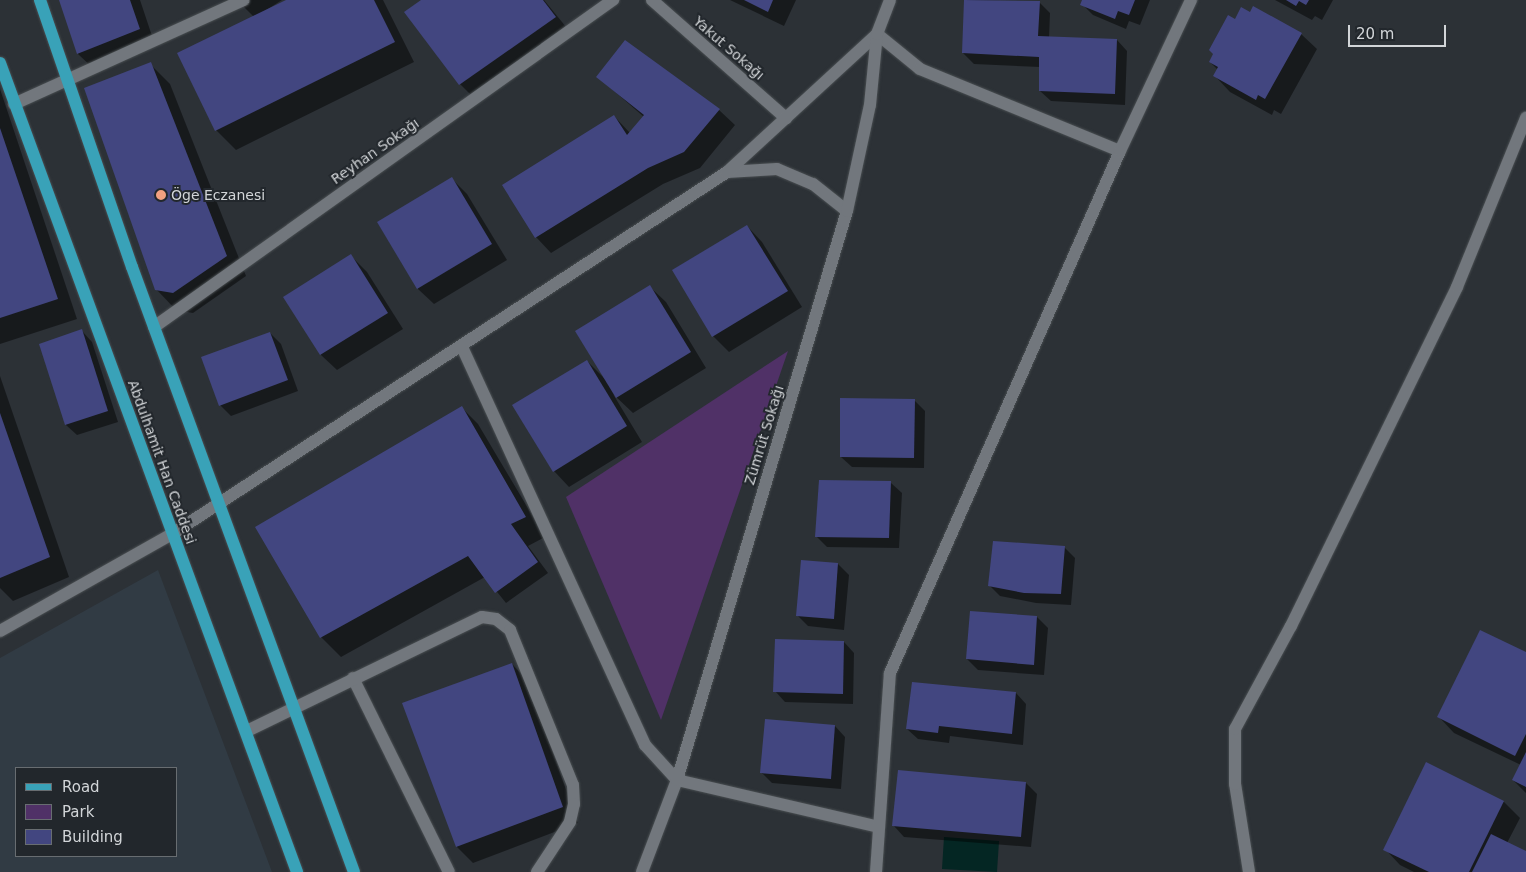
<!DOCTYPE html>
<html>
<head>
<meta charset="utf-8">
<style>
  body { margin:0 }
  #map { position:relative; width:1526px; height:872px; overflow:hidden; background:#2c3136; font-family:"DejaVu Sans",sans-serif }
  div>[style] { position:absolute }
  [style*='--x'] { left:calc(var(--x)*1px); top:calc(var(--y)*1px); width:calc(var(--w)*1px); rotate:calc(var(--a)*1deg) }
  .built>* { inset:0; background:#313b44 }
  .green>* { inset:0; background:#503167 }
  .water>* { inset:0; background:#042623 }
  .shadow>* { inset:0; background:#0007 }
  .building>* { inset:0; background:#424680 }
  .roads { filter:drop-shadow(0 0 1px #494e51) drop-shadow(0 0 1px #494e51) }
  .minor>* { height:12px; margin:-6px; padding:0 6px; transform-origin:6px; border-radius:6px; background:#72777d }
  .major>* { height:12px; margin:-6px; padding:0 6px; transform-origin:6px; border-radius:6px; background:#39a2b8 }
  .dots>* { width:14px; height:14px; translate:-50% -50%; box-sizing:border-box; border:2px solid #22272c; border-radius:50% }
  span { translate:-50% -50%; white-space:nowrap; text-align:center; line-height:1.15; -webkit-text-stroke:4px #22272c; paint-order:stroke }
  .street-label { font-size:14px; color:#d2d5d8 }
  .poi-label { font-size:14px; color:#d2d5d8 }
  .left { translate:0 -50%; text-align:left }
  .legend { position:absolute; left:15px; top:767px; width:162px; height:90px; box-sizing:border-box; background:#22272c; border:1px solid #686d71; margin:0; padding:6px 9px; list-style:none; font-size:15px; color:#d2d5d8 }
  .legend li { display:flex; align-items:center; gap:10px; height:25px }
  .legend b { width:25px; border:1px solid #686d71 }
  .scale { position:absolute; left:1348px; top:25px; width:98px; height:22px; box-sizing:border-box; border:2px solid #d2d5d8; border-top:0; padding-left:6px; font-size:15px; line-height:18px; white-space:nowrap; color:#d2d5d8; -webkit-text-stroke:4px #22272c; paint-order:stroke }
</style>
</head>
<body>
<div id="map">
  <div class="built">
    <div style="clip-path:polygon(evenodd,158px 570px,272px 872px,0 872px,0 658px,158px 570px,16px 768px,176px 768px,176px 856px,16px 856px,16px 768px)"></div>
  </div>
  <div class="green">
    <div style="clip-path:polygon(788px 351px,661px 720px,566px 497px)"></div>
  </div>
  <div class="water">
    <div style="clip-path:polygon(944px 837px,999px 841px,997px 872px,942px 869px)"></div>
  </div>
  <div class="shadow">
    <div style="clip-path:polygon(60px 0,140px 0,155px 45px,94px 69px,78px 54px)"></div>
    <div style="clip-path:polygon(237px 0,282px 0,257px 16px,288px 0,383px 0,414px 62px,236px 150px,216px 130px,254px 17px)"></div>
    <div style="clip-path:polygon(423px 0,544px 0,571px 33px,475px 99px,460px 84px)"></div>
    <div style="clip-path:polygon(730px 0,796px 0,784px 26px)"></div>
    <div style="clip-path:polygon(965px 0,1039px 2px,1050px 13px,1049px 38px,1117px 40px,1127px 51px,1125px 105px,1051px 101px,1040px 91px,1040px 67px,974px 64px,963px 53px)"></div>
    <div style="clip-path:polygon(1084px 0,1150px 0,1140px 25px,1129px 21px,1126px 29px,1093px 15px,1082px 4px)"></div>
    <div style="clip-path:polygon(1275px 0,1333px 0,1322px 20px,1315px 16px,1312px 20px)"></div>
    <div style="clip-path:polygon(1250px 13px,1301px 34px,1317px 49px,1281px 114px,1274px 110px,1272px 115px,1230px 92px,1215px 76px,1218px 70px,1210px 62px,1236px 20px)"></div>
    <div style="clip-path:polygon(150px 64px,170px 84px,246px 276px,193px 313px,176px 310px,156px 289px)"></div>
    <div style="clip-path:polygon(598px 77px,719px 110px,735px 125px,700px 168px,663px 184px,551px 253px,536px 237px,614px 116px,630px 133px,644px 117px)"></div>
    <div style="clip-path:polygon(0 89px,77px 319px,0 344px)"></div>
    <div style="clip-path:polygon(452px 179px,467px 194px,507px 260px,434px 304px,418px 289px,378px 223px)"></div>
    <div style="clip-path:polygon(747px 226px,762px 242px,802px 307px,729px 352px,713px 336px,673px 270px)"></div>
    <div style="clip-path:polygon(351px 256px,367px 272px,403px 329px,337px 370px,321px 355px,285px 297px)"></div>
    <div style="clip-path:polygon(650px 287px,666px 302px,706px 368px,633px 413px,613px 394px,642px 442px,569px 487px,554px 471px,587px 361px,606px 380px)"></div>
    <div style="clip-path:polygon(82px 331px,92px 342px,118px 422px,77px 435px,66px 425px)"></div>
    <div style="clip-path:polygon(270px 333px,281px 344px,298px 391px,231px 416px,220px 405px)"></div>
    <div style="clip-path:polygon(0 376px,69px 577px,13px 601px,0 588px)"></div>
    <div style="clip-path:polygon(914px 400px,925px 411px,924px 468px,852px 467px,841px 457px)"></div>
    <div style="clip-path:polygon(462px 408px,478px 424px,545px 537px,528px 546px,548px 573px,506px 603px,485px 577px,341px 657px,321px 637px)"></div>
    <div style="clip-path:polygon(820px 481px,891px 483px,902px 493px,899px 548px,827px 547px,816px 536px)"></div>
    <div style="clip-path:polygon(1064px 547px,1075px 558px,1071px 605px,1036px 603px,1000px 596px,989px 585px)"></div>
    <div style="clip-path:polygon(838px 564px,849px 575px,844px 630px,808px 626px,798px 616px)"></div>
    <div style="clip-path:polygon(1037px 617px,1048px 628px,1044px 675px,978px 670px,967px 659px)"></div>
    <div style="clip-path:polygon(844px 642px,854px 653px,853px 704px,785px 702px,775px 691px)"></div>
    <div style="clip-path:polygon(1526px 654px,1526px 793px,1513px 780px,1521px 765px,1454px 733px,1439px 717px)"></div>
    <div style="clip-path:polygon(512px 664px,527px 680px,578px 823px,473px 863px,457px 847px,404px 703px)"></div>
    <div style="clip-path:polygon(1016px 693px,1026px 704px,1023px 745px,950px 736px,949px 743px,918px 739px,907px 729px)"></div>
    <div style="clip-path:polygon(835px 726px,845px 737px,841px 789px,772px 783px,761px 772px)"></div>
    <div style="clip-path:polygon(1427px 764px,1504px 802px,1520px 818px,1507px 843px,1526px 852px,1526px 872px,1414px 872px,1400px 865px,1385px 849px)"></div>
    <div style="clip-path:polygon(1026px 783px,1037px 794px,1031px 847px,904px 837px,894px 826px)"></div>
  </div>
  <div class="building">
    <div style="clip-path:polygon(59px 0,130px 0,140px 29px,77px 54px)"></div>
    <div style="clip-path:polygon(286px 0,374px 0,395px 42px,215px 131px,177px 53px)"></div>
    <div style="clip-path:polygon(421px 0,543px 0,556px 17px,459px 85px,404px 12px)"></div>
    <div style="clip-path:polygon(744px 0,773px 0,768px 12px)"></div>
    <div style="clip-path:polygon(964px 0,1040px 1px,1038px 36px,1117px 39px,1115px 94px,1039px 91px,1039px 57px,962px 53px)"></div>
    <div style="clip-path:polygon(1082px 0,1135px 0,1129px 15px,1118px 11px,1115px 19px,1080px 5px)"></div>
    <div style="clip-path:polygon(1286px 0,1309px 0,1306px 5px,1299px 1px,1296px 6px)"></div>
    <div style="clip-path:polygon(1253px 6px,1302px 33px,1265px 99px,1258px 95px,1256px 100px,1213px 76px,1218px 67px,1209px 62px,1213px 54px,1209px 50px,1228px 15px,1235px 19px,1241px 7px,1250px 12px)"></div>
    <div style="clip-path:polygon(625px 40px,720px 109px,684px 152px,648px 168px,535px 238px,502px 185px,614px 115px,627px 135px,644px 115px,596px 77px)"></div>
    <div style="clip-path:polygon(151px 62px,227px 256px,173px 293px,155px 290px,84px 88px)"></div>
    <div style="clip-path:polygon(0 128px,58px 299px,0 318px)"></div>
    <div style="clip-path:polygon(452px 177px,492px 244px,417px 289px,377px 222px)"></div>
    <div style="clip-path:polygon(747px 225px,788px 291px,712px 337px,672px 270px)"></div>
    <div style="clip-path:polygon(351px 254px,388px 313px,320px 355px,283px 297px)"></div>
    <div style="clip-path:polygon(650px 285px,691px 352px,616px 398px,575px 331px)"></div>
    <div style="clip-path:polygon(82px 329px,108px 411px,65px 425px,39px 344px)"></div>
    <div style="clip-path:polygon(270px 332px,288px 380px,219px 406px,201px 357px)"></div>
    <div style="clip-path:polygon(587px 360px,627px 426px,553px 472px,512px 405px)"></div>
    <div style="clip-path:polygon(840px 398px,915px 399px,914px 458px,840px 457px)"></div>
    <div style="clip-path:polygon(462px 406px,526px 517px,511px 524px,538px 562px,495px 593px,468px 556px,320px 638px,255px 527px)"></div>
    <div style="clip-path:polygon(0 413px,50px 557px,0 578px)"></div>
    <div style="clip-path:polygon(819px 480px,891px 481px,889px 538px,815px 537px)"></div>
    <div style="clip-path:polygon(993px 541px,1065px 546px,1061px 594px,1024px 593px,988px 586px)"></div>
    <div style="clip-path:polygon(801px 560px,838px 563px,834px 619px,796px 616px)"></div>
    <div style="clip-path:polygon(970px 611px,1037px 616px,1034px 665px,966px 659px)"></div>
    <div style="clip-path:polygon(1480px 630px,1526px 652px,1526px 734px,1515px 756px,1437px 717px)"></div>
    <div style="clip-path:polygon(775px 639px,844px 641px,843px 694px,773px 692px)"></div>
    <div style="clip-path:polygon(512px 663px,563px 807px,456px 847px,402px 703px)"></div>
    <div style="clip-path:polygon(912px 682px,1016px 692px,1012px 734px,939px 726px,938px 733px,906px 729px)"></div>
    <div style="clip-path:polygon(765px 719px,835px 725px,831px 779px,760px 773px)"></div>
    <div style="clip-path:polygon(1526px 752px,1526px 787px,1512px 780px)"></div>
    <div style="clip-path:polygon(1426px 762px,1504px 801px,1469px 872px,1429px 872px,1383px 850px)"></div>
    <div style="clip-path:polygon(898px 770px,1026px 782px,1021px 837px,892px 826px)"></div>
    <div style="clip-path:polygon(1491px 834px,1526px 851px,1526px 872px,1472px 872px)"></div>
  </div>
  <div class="roads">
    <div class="minor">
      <div style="--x:652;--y:0;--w:179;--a:41.4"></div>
      <div style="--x:877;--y:34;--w:55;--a:39.1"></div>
      <div style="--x:920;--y:69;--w:216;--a:22.3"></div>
      <div style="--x:14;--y:104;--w:252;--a:-24.4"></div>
      <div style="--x:727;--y:172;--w:50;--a:-3.4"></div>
      <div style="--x:777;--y:169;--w:39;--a:23"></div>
      <div style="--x:813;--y:184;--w:43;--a:38.5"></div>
      <div style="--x:154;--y:327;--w:564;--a:-35.47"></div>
      <div style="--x:462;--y:347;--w:438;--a:65.3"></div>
      <div style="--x:645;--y:745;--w:47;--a:47.6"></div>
      <div style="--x:677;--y:780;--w:207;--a:13.1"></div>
      <div style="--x:0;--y:631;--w:197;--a:-29.4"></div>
      <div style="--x:172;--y:534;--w:663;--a:-33.11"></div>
      <div style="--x:727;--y:172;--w:204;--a:-42.6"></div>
      <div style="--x:353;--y:678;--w:216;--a:63.7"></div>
      <div style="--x:247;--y:731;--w:261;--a:-25.9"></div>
      <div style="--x:482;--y:617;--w:14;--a:8"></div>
      <div style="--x:496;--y:619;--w:18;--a:38"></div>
      <div style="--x:510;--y:630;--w:167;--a:67.9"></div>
      <div style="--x:573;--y:785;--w:19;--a:87"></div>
      <div style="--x:574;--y:804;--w:18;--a:103"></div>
      <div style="--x:570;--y:822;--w:60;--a:123.4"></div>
      <div style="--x:642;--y:872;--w:98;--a:-69.2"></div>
      <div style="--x:677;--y:780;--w:594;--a:-73.37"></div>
      <div style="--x:847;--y:211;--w:108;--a:-77.8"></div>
      <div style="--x:870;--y:105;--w:71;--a:-84.4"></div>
      <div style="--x:877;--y:34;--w:36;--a:-69"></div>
      <div style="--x:876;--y:872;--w:199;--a:-86"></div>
      <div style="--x:890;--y:673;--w:570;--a:-66.22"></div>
      <div style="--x:1120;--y:151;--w:167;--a:-64.8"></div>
      <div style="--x:1249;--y:872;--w:89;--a:-99"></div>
      <div style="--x:1235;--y:784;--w:55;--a:-90"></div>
      <div style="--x:1235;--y:729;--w:117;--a:-61.5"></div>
      <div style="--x:1291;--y:626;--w:377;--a:-63.9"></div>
      <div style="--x:1457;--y:287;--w:183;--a:-67.8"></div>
    </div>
    <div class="major">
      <div style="--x:40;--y:0;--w:282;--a:71"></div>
      <div style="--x:132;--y:267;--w:644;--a:69.85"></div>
      <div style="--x:0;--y:63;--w:862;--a:69.84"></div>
    </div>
  </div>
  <div class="dots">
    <div style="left:161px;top:195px;background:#f2a080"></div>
  </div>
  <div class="street-label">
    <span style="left:729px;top:48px;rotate:41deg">Yakut Sokağı</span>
    <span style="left:375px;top:151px;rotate:-35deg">Reyhan Sokağı</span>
    <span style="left:764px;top:435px;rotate:-73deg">Zümrüt Sokağı</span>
    <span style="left:162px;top:462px;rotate:70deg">Abdulhamit Han Caddesi</span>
  </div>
  <div class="poi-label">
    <span class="left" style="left:171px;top:195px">Öge Eczanesi</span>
  </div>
  <ul class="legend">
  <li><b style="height:6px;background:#39a2b8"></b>Road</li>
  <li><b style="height:14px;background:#503167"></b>Park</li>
  <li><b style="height:14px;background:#424680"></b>Building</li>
  </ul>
  <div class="scale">20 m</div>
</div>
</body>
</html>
